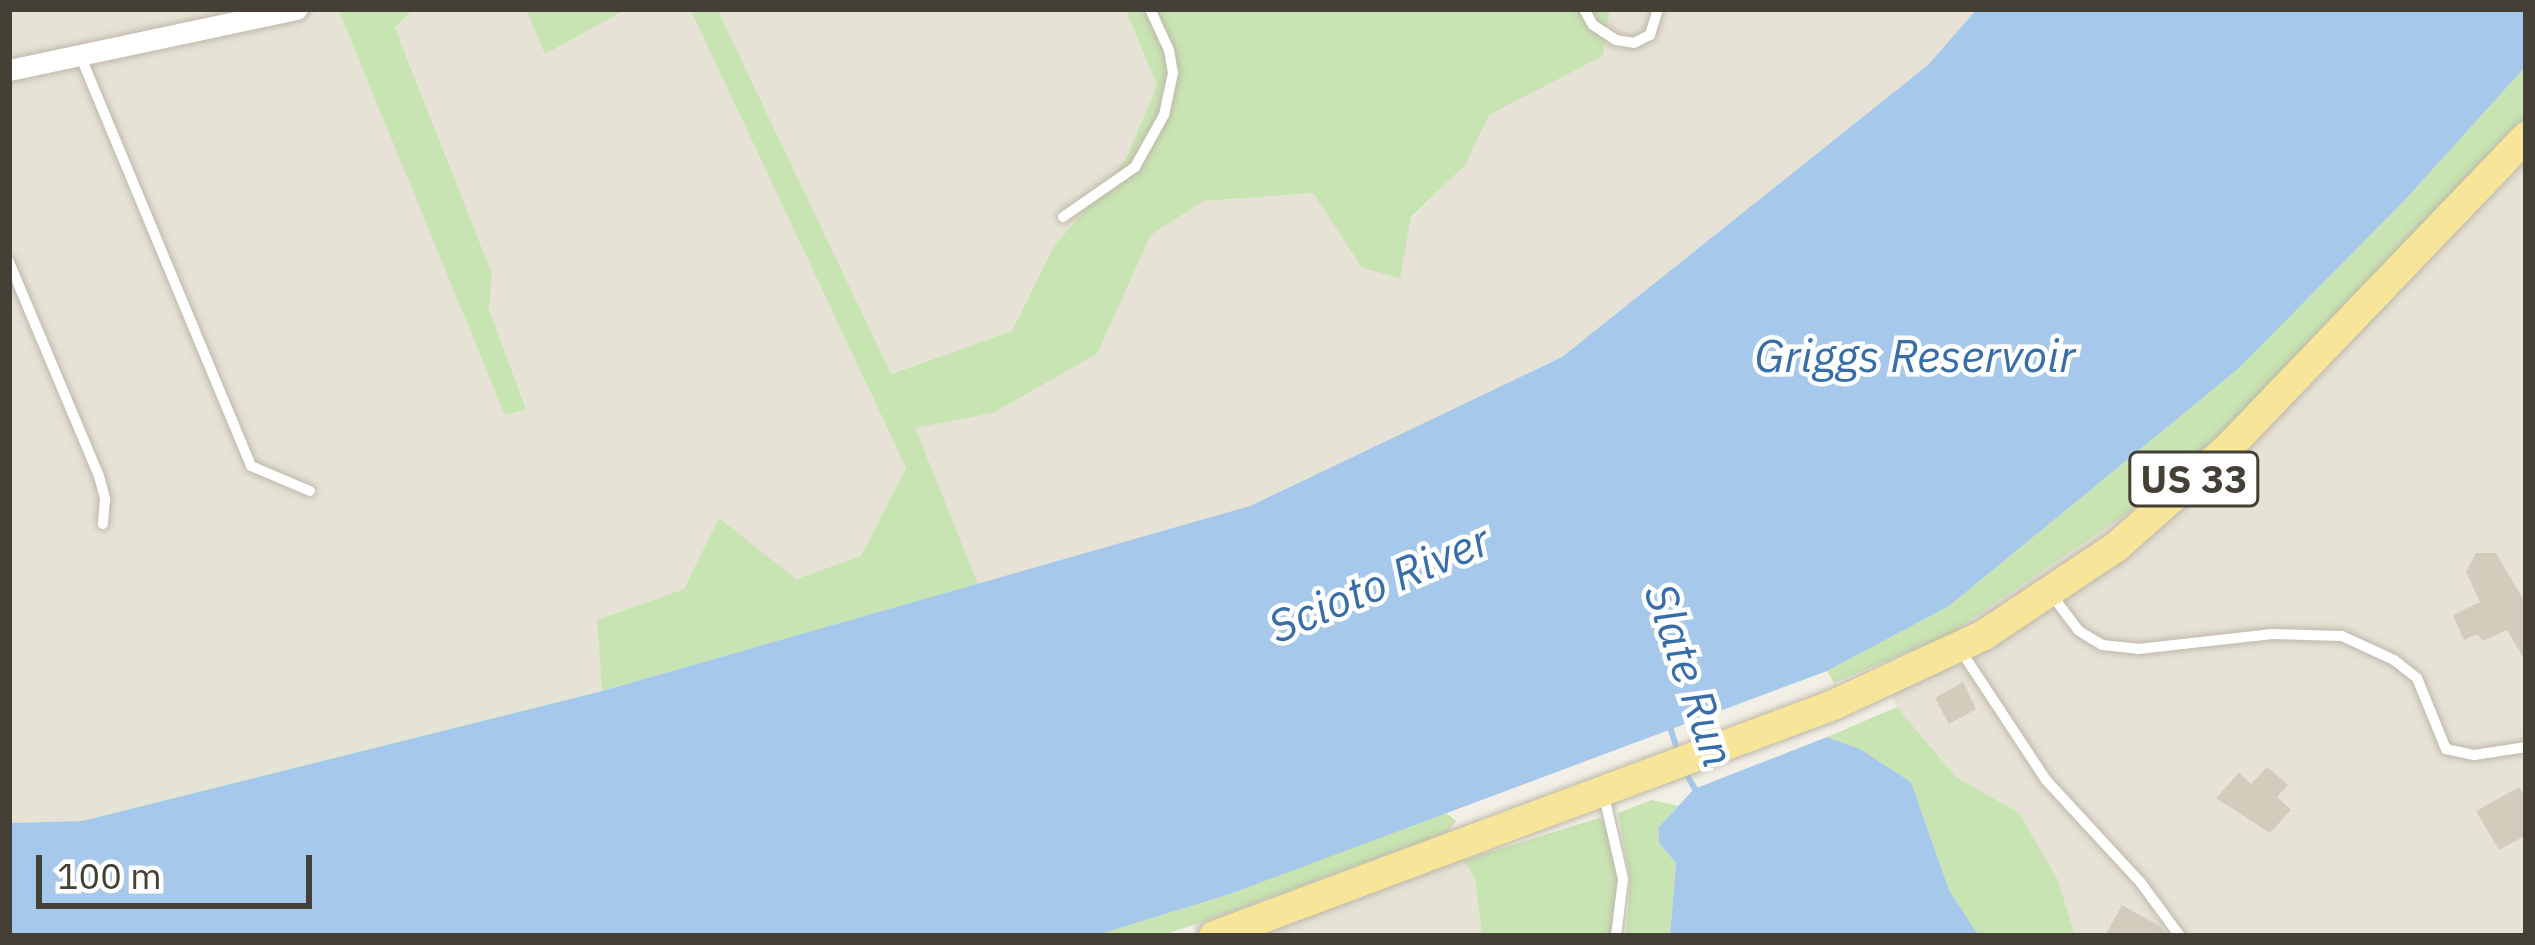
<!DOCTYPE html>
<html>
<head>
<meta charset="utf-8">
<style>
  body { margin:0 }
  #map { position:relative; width:2535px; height:945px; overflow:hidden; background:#f2f0e6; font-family:"IBM Plex Sans",sans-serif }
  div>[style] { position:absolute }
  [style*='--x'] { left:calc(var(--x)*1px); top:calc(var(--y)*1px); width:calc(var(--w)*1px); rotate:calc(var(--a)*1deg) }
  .residential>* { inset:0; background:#e6e2d5 }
  .green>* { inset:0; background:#c8e4b2 }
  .water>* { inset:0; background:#a6c8eb }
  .stream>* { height:6px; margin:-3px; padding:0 3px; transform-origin:3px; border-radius:3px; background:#a6c8eb }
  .building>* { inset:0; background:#d3ccbd }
  .roads { filter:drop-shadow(0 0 3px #bdb8aa) drop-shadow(0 0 3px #bdb8aa) }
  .lane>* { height:10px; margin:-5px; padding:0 5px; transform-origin:5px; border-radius:5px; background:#fff }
  .street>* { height:21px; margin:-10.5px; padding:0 10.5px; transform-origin:10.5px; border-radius:10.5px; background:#fff }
  .primary>* { height:30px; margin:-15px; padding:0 15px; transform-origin:15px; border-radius:15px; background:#f7e69a }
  span { translate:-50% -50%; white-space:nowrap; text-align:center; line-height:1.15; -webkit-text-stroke:9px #fff; paint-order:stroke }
  .shield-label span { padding:3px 9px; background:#fff; border:3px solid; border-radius:9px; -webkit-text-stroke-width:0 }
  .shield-label { font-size:39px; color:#444036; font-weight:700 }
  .water-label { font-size:45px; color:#376ea9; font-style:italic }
  .frame { position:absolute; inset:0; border:12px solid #444036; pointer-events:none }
  .scale { position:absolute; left:36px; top:855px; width:276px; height:54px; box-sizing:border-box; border:6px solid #444036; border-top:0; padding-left:15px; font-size:36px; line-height:42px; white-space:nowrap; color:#444036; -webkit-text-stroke:9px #fff; paint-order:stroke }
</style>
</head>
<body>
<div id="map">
  <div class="residential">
    <div style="clip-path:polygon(9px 9px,338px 9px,506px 415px,526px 408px,489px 309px,492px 274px,395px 26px,414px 9px,526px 9px,546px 53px,627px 9px,690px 9px,906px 468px,861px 556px,796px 579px,684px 589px,597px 620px,602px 691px,82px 821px,9px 823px)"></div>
    <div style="clip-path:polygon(717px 9px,1125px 9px,1157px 85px,1126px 159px,1053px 248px,1012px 331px,890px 374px)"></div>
    <div style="clip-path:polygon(1610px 9px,1977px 9px,1928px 65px,1562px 357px,1250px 506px,978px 584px,914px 428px,993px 413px,1097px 354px,1151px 235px,1204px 201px,1313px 193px,1362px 268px,1464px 165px,1489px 115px,1603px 56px)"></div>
    <div style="clip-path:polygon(2526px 117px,2526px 936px,2075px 936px,2058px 880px,2019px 813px,1955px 776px,1897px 707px,1877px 669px,1948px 635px)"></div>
    <div style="clip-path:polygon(1448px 832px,1475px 879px,1482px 936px,1196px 936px,1194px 925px)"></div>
  </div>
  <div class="green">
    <div style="clip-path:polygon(338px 9px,414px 9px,395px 27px,492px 274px,489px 309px,526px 409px,505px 415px)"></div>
    <div style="clip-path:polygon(526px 9px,627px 9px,545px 54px)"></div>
    <div style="clip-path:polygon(690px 9px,717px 9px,891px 374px,1012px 331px,1053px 248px,1126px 159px,1157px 85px,1125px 9px,1610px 9px,1603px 56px,1489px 115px,1465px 165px,1411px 217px,1400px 278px,1362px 268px,1313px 193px,1204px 201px,1151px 235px,1097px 354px,993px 413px,915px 428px,978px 584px,602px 691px,597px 620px,684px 589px,719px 518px,796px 579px,861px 556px,906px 468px)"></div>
    <div style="clip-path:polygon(2526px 66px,2526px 117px,2229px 426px,2142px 503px,1948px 635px,1834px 683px,1827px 671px,1949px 606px,2238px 369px,2404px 201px)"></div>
    <div style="clip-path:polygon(1897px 707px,1955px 776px,2019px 813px,2058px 880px,2075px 936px,1979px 936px,1949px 890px,1911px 782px,1860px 749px,1827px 737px)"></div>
    <div style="clip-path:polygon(1652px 800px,1678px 806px,1658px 828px,1659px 843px,1676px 863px,1670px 936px,1626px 936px,1630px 879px,1618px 813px)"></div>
    <div style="clip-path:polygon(1445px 812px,1456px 821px,1448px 832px,1194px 925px,1159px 936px,1094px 936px,1230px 894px)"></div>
    <div style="clip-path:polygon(1599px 818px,1607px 824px,1619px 879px,1611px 936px,1482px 936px,1475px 879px,1464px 860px)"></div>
  </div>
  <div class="water">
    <div style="clip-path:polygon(1977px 9px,2526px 9px,2526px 66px,2404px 201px,2238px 369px,1949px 606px,1827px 671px,1230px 894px,1094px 936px,9px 936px,9px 823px,82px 821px,602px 691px,1250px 506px,1562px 357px,1928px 65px)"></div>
    <div style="clip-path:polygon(1827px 737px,1860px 749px,1911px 782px,1949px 890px,1979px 936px,1670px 936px,1676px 863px,1659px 843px,1658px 828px,1694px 789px)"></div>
  </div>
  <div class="stream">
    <div style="--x:1669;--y:724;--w:29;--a:72"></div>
    <div style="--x:1684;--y:770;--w:28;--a:60"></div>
  </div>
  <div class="building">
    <div style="clip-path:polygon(2476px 553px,2496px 553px,2526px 604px,2526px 662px,2507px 630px,2483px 641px,2477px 634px,2464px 640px,2453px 615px,2480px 602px,2466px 572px)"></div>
    <div style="clip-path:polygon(1963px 682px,1976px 709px,1949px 724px,1935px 698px)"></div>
    <div style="clip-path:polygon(2267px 767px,2288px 785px,2277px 797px,2291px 810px,2270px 833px,2216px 798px,2239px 773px,2251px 784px)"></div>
    <div style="clip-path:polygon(2519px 787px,2526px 799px,2526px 835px,2499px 850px,2476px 811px)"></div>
    <div style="clip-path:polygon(2122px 905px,2161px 927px,2168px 936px,2105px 936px)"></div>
  </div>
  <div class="roads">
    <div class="lane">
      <div style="--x:1584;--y:9;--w:18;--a:61"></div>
      <div style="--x:1593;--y:25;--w:27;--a:33"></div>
      <div style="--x:1616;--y:40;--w:18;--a:9"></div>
      <div style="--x:1634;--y:43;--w:18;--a:-27"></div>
      <div style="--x:1650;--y:35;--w:27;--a:-73"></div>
      <div style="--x:80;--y:55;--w:445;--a:67.4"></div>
      <div style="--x:251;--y:466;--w:64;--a:23"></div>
      <div style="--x:1063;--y:217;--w:88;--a:-34.8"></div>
      <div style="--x:1135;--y:167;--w:60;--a:-60.9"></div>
      <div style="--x:1164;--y:115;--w:43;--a:-77.9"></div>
      <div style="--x:1173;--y:73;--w:23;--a:-100"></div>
      <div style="--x:1169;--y:50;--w:45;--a:-114.9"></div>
      <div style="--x:9;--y:262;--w:232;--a:67.2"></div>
      <div style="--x:99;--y:476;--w:24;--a:75"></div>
      <div style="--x:105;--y:499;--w:25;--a:95"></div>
      <div style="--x:2051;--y:594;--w:46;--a:52.9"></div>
      <div style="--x:2079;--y:631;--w:27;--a:31"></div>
      <div style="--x:2102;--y:645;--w:36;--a:6"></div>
      <div style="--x:2138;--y:649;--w:135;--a:-6.4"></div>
      <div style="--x:2272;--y:634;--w:70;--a:1.6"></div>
      <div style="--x:2342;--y:636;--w:57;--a:24.8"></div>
      <div style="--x:2394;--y:660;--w:29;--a:38"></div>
      <div style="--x:2417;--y:678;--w:77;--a:67.8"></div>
      <div style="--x:2446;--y:749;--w:29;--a:12"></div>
      <div style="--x:2474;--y:755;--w:53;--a:-8.7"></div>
      <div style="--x:1961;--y:651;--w:154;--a:56.6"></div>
      <div style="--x:2046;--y:780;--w:140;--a:47.3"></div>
      <div style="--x:2141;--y:883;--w:66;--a:53.7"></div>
      <div style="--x:1604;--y:796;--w:85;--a:77.1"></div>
      <div style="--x:1623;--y:879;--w:57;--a:97"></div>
    </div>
    <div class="street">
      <div style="--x:9;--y:70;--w:294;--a:-12"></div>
    </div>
    <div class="primary">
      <div style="--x:1214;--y:936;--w:661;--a:-20.46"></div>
      <div style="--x:1833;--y:705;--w:166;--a:-24.9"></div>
      <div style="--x:1984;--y:635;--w:159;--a:-33.7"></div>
      <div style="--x:2116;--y:547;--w:147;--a:-41.4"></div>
      <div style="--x:2226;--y:450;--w:434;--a:-46.2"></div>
    </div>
  </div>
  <div class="shield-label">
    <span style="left:2194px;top:479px">US 33</span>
  </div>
  <div class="water-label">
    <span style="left:1915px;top:356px">Griggs Reservoir</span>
    <span style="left:1379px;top:583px;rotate:-23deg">Scioto River</span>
    <span style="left:1690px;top:675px;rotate:71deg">Slate Run</span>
  </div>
  <div class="frame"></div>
  <div class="scale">100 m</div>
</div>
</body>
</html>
